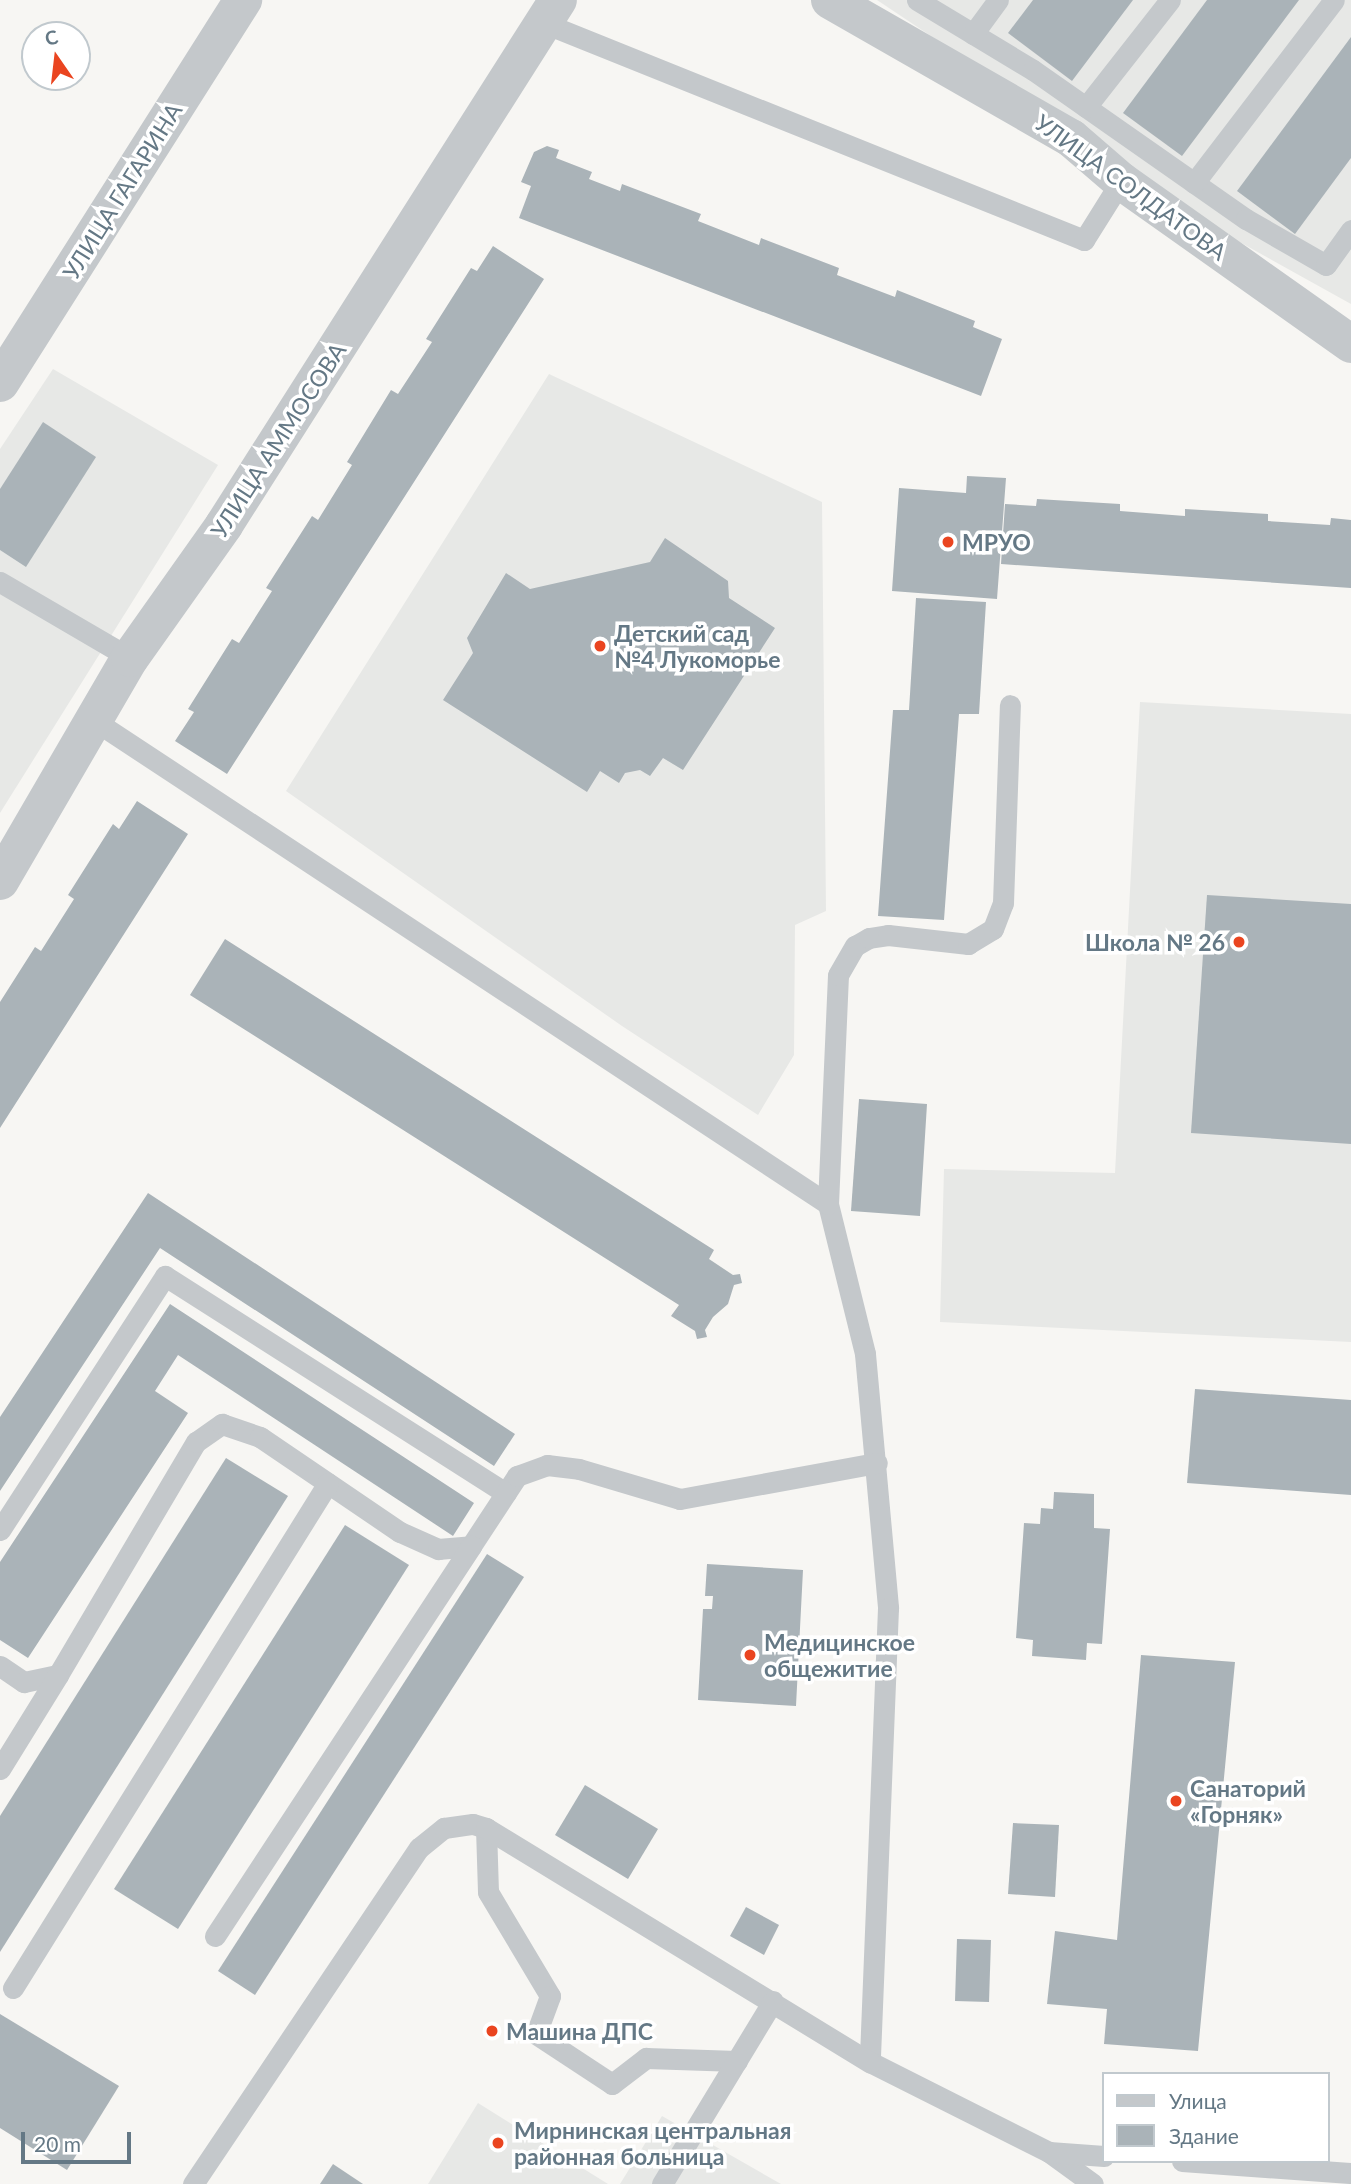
<!DOCTYPE html>
<html>
<head>
<meta charset="utf-8">
<style>
  body { margin:0 }
  #map { position:relative; width:1351px; height:2184px; overflow:hidden; background:#f7f6f3; font-family:Lato,sans-serif }
  div>[style] { position:absolute }
  [style*='--x'] { left:calc(var(--x)*1px); top:calc(var(--y)*1px); width:calc(var(--w)*1px); rotate:calc(var(--a)*1deg) }
  .built>* { inset:0; background:#e7e8e6 }
  .building>* { inset:0; background:#aab3b8 }
  .service>* { height:21px; margin:-10.5px; padding:0 10.5px; transform-origin:10.5px; border-radius:10.5px; background:#c4c8cb }
  .minor>* { height:38px; margin:-19px; padding:0 19px; transform-origin:19px; border-radius:19px; background:#c4c8cb }
  .tertiary>* { height:38px; margin:-19px; padding:0 19px; transform-origin:19px; border-radius:19px; background:#c4c8cb }
  .dots>* { width:19px; height:19px; translate:-50% -50%; box-sizing:border-box; border:4px solid #fff; border-radius:50% }
  span { translate:-50% -50%; white-space:nowrap; text-align:center; line-height:1.15; -webkit-text-stroke:7px #fff; paint-order:stroke }
  .street-label { font-size:23px; color:#647885 }
  .poi-label { font-size:23px; color:#647885; font-weight:700 }
  .left { translate:0 -50%; text-align:left }
  .right { translate:-100% -50%; text-align:right }
  .legend { position:absolute; left:1102px; top:2072px; width:228px; height:91px; box-sizing:border-box; background:#fff; border:2px solid #c1c9ce; margin:0; padding:9px 12px; list-style:none; font-size:21px; color:#647885 }
  .legend li { display:flex; align-items:center; gap:14px; height:35px }
  .legend b { width:35px; border:2px solid #c1c9ce }
  .north { position:absolute; left:21px; top:21px; width:70px; height:70px; box-sizing:border-box; background:#fff; border:2px solid #c1c9ce; border-radius:50%; rotate:346deg; font-size:19px; font-weight:700; line-height:28px; text-align:center; color:#647885 }
  .north::after { content:''; display:block; margin:auto; width:24px; height:32px; background:#ea4520; clip-path:polygon(50% 0,100% 100%,50% 72%,0 100%) }
  .scale { position:absolute; left:21px; top:2132px; width:110px; height:32px; box-sizing:border-box; border:4px solid #647885; border-top:0; padding-left:9px; font-size:21px; line-height:24px; white-space:nowrap; color:#647885; -webkit-text-stroke:5px #fff; paint-order:stroke }
</style>
</head>
<body>
<div id="map">
  <div class="built">
    <div style="clip-path:polygon(877px 0,1351px 0,1351px 304px,1236px 240px)"></div>
    <div style="clip-path:polygon(53px 369px,218px 465px,0 813px,0 449px)"></div>
    <div style="clip-path:polygon(549px 374px,822px 502px,826px 911px,795px 925px,794px 1055px,758px 1115px,622px 1026px,286px 791px)"></div>
    <div style="clip-path:polygon(1140px 702px,1351px 714px,1351px 1342px,940px 1322px,944px 1169px,1115px 1173px)"></div>
    <div style="clip-path:polygon(478px 2103px,608px 2184px,428px 2184px)"></div>
    <div style="clip-path:polygon(662px 2116px,781px 2184px,620px 2184px)"></div>
  </div>
  <div class="building">
    <div style="clip-path:polygon(1033px 0,1133px 0,1072px 81px,1008px 33px)"></div>
    <div style="clip-path:polygon(1207px 0,1299px 0,1182px 156px,1123px 113px)"></div>
    <div style="clip-path:polygon(1351px 37px,1351px 158px,1295px 234px,1237px 191px)"></div>
    <div style="clip-path:polygon(547px 146px,559px 150px,556px 158px,592px 172px,589px 179px,620px 191px,622px 184px,701px 214px,698px 221px,759px 245px,761px 238px,839px 268px,837px 275px,895px 297px,897px 290px,975px 321px,973px 327px,1002px 339px,981px 396px,519px 218px,531px 186px,521px 182px,534px 152px)"></div>
    <div style="clip-path:polygon(493px 246px,544px 279px,227px 774px,175px 741px,194px 712px,188px 709px,232px 639px,239px 643px,272px 591px,266px 588px,312px 516px,318px 520px,352px 465px,347px 462px,391px 390px,398px 394px,432px 342px,426px 339px,471px 268px,477px 271px)"></div>
    <div style="clip-path:polygon(43px 422px,96px 457px,26px 567px,0 550px,0 489px)"></div>
    <div style="clip-path:polygon(967px 476px,1006px 478px,997px 599px,892px 591px,899px 488px,966px 493px)"></div>
    <div style="clip-path:polygon(1037px 499px,1120px 504px,1120px 511px,1185px 516px,1185px 509px,1268px 514px,1268px 521px,1330px 525px,1331px 518px,1351px 520px,1351px 588px,1001px 564px,1005px 504px,1036px 506px)"></div>
    <div style="clip-path:polygon(665px 538px,728px 581px,729px 598px,775px 628px,683px 770px,663px 758px,650px 776px,640px 770px,625px 773px,619px 783px,600px 771px,587px 792px,443px 700px,473px 653px,467px 638px,506px 573px,530px 589px,650px 562px)"></div>
    <div style="clip-path:polygon(916px 598px,986px 602px,979px 714px,959px 714px,944px 920px,878px 916px,893px 710px,909px 710px)"></div>
    <div style="clip-path:polygon(137px 801px,188px 834px,0 1128px,0 1002px,35px 947px,41px 951px,74px 899px,68px 895px,113px 824px,119px 829px)"></div>
    <div style="clip-path:polygon(1207px 895px,1351px 904px,1351px 1144px,1191px 1133px)"></div>
    <div style="clip-path:polygon(225px 939px,714px 1250px,709px 1259px,733px 1275px,740px 1274px,742px 1283px,734px 1285px,728px 1304px,713px 1317px,705px 1330px,707px 1337px,697px 1339px,695px 1331px,671px 1316px,679px 1305px,190px 995px)"></div>
    <div style="clip-path:polygon(859px 1099px,927px 1104px,920px 1216px,851px 1211px)"></div>
    <div style="clip-path:polygon(148px 1193px,515px 1434px,494px 1466px,160px 1248px,0 1491px,0 1417px)"></div>
    <div style="clip-path:polygon(170px 1304px,474px 1503px,453px 1536px,178px 1355px,155px 1391px,188px 1413px,28px 1658px,0 1640px,0 1562px)"></div>
    <div style="clip-path:polygon(1195px 1389px,1351px 1400px,1351px 1495px,1187px 1483px)"></div>
    <div style="clip-path:polygon(226px 1458px,288px 1496px,0 1952px,0 1816px)"></div>
    <div style="clip-path:polygon(1054px 1492px,1094px 1494px,1094px 1528px,1110px 1529px,1102px 1644px,1087px 1643px,1086px 1660px,1032px 1656px,1033px 1640px,1016px 1638px,1024px 1523px,1040px 1524px,1041px 1508px,1053px 1509px)"></div>
    <div style="clip-path:polygon(345px 1525px,409px 1565px,178px 1929px,114px 1889px)"></div>
    <div style="clip-path:polygon(487px 1554px,524px 1577px,255px 1995px,218px 1971px)"></div>
    <div style="clip-path:polygon(707px 1564px,803px 1570px,796px 1706px,698px 1700px,703px 1609px,712px 1609px,713px 1596px,705px 1596px)"></div>
    <div style="clip-path:polygon(1141px 1655px,1235px 1662px,1198px 2051px,1104px 2044px,1107px 2009px,1047px 2004px,1055px 1931px,1117px 1940px)"></div>
    <div style="clip-path:polygon(585px 1785px,658px 1829px,628px 1879px,555px 1835px)"></div>
    <div style="clip-path:polygon(1013px 1823px,1059px 1825px,1055px 1897px,1008px 1894px)"></div>
    <div style="clip-path:polygon(746px 1907px,779px 1925px,764px 1955px,730px 1936px)"></div>
    <div style="clip-path:polygon(957px 1939px,991px 1940px,989px 2002px,955px 2001px)"></div>
    <div style="clip-path:polygon(0 2014px,119px 2086px,67px 2170px,0 2128px)"></div>
    <div style="clip-path:polygon(333px 2164px,363px 2184px,320px 2184px)"></div>
  </div>
  <div class="service">
    <div style="--x:917;--y:0;--w:135;--a:31.1"></div>
    <div style="--x:1033;--y:70;--w:260;--a:35"></div>
    <div style="--x:1246;--y:219;--w:92;--a:29.9"></div>
    <div style="--x:1326;--y:265;--w:43;--a:-54.5"></div>
    <div style="--x:544;--y:23;--w:582;--a:21.89"></div>
    <div style="--x:1084;--y:240;--w:70;--a:-57.9"></div>
    <div style="--x:973;--y:34;--w:42;--a:-53.7"></div>
    <div style="--x:1086;--y:107;--w:136;--a:-51.9"></div>
    <div style="--x:1194;--y:183;--w:230;--a:-52.6"></div>
    <div style="--x:0;--y:582;--w:151;--a:30.3"></div>
    <div style="--x:92;--y:719;--w:881;--a:33.38"></div>
    <div style="--x:828;--y:1204;--w:154;--a:76.1"></div>
    <div style="--x:865;--y:1354;--w:255;--a:84.8"></div>
    <div style="--x:888;--y:1608;--w:454;--a:92.3"></div>
    <div style="--x:870;--y:2062;--w:200;--a:26.7"></div>
    <div style="--x:1049;--y:2152;--w:54;--a:36"></div>
    <div style="--x:828;--y:1204;--w:229;--a:-87.5"></div>
    <div style="--x:838;--y:975;--w:34;--a:-60"></div>
    <div style="--x:855;--y:946;--w:16;--a:-30"></div>
    <div style="--x:869;--y:938;--w:19;--a:-9"></div>
    <div style="--x:888;--y:935;--w:81;--a:6.4"></div>
    <div style="--x:968;--y:944;--w:29;--a:-31"></div>
    <div style="--x:993;--y:929;--w:28;--a:-69"></div>
    <div style="--x:1003;--y:903;--w:198;--a:-88"></div>
    <div style="--x:0;--y:1530;--w:303;--a:-57"></div>
    <div style="--x:165;--y:1276;--w:404;--a:32.5"></div>
    <div style="--x:0;--y:1666;--w:29;--a:34"></div>
    <div style="--x:24;--y:1682;--w:35;--a:-12"></div>
    <div style="--x:58;--y:1675;--w:271;--a:-59.4"></div>
    <div style="--x:196;--y:1442;--w:32;--a:-35"></div>
    <div style="--x:222;--y:1424;--w:40;--a:18.9"></div>
    <div style="--x:260;--y:1437;--w:169;--a:34.2"></div>
    <div style="--x:400;--y:1532;--w:42;--a:24.1"></div>
    <div style="--x:438;--y:1549;--w:33;--a:-5"></div>
    <div style="--x:471;--y:1546;--w:84;--a:-56.7"></div>
    <div style="--x:517;--y:1476;--w:32;--a:-20"></div>
    <div style="--x:547;--y:1465;--w:32;--a:7"></div>
    <div style="--x:579;--y:1469;--w:105;--a:16.5"></div>
    <div style="--x:680;--y:1499;--w:200;--a:-10.4"></div>
    <div style="--x:0;--y:1769;--w:110;--a:-58.3"></div>
    <div style="--x:486;--y:1828;--w:64;--a:88.2"></div>
    <div style="--x:488;--y:1892;--w:121;--a:59.2"></div>
    <div style="--x:550;--y:1996;--w:40;--a:110.2"></div>
    <div style="--x:536;--y:2034;--w:91;--a:33.3"></div>
    <div style="--x:612;--y:2084;--w:43;--a:-37.4"></div>
    <div style="--x:646;--y:2058;--w:91;--a:1.9"></div>
    <div style="--x:215;--y:1936;--w:467;--a:-56.7"></div>
    <div style="--x:13;--y:1988;--w:595;--a:-58.05"></div>
    <div style="--x:1049;--y:2152;--w:55;--a:4.2"></div>
    <div style="--x:1182;--y:2161;--w:169;--a:4.1"></div>
    <div style="--x:193;--y:2184;--w:405;--a:-56.1"></div>
    <div style="--x:419;--y:1848;--w:32;--a:-39"></div>
    <div style="--x:444;--y:1828;--w:29;--a:-8"></div>
    <div style="--x:473;--y:1824;--w:14;--a:17"></div>
    <div style="--x:486;--y:1828;--w:450;--a:31.4"></div>
    <div style="--x:662;--y:2184;--w:214;--a:-58.8"></div>
  </div>
  <div class="minor">
    <div style="--x:0;--y:881;--w:258;--a:-59.8"></div>
    <div style="--x:130;--y:658;--w:163;--a:-54.7"></div>
    <div style="--x:224;--y:525;--w:622;--a:-57.54"></div>
  </div>
  <div class="tertiary">
    <div style="--x:830;--y:0;--w:278;--a:29.8"></div>
    <div style="--x:1071;--y:138;--w:66;--a:40.7"></div>
    <div style="--x:1121;--y:181;--w:282;--a:35.3"></div>
    <div style="--x:0;--y:383;--w:454;--a:-57.6"></div>
  </div>
  <div class="dots">
    <div style="left:948px;top:542px;background:#ea4520"></div>
    <div style="left:600px;top:646px;background:#ea4520"></div>
    <div style="left:1239px;top:942px;background:#ea4520"></div>
    <div style="left:750px;top:1655px;background:#ea4520"></div>
    <div style="left:1176px;top:1801px;background:#ea4520"></div>
    <div style="left:492px;top:2031px;background:#ea4520"></div>
    <div style="left:498px;top:2143px;background:#ea4520"></div>
  </div>
  <div class="street-label">
    <span style="left:1131px;top:187px;rotate:36deg">УЛИЦА СОЛДАТОВА</span>
    <span style="left:122px;top:191px;rotate:-58deg">УЛИЦА ГАГАРИНА</span>
    <span style="left:278px;top:440px;rotate:-57deg">УЛИЦА АММОСОВА</span>
  </div>
  <div class="poi-label">
    <span class="left" style="left:962px;top:542px">МРУО</span>
    <span class="left" style="left:614px;top:646px">Детский сад<br>№4 Лукоморье</span>
    <span class="right" style="left:1225px;top:942px">Школа № 26</span>
    <span class="left" style="left:764px;top:1655px">Медицинское<br>общежитие</span>
    <span class="left" style="left:1190px;top:1801px">Санаторий<br>«Горняк»</span>
    <span class="left" style="left:506px;top:2031px">Машина ДПС</span>
    <span class="left" style="left:514px;top:2143px">Мирнинская центральная<br>районная больница</span>
  </div>
  <ul class="legend">
  <li><b style="height:9px;background:#c4c8cb"></b>Улица</li>
  <li><b style="height:19px;background:#aab3b8"></b>Здание</li>
  </ul>
  <div class="north">С</div>
  <div class="scale">20 m</div>
</div>
</body>
</html>
